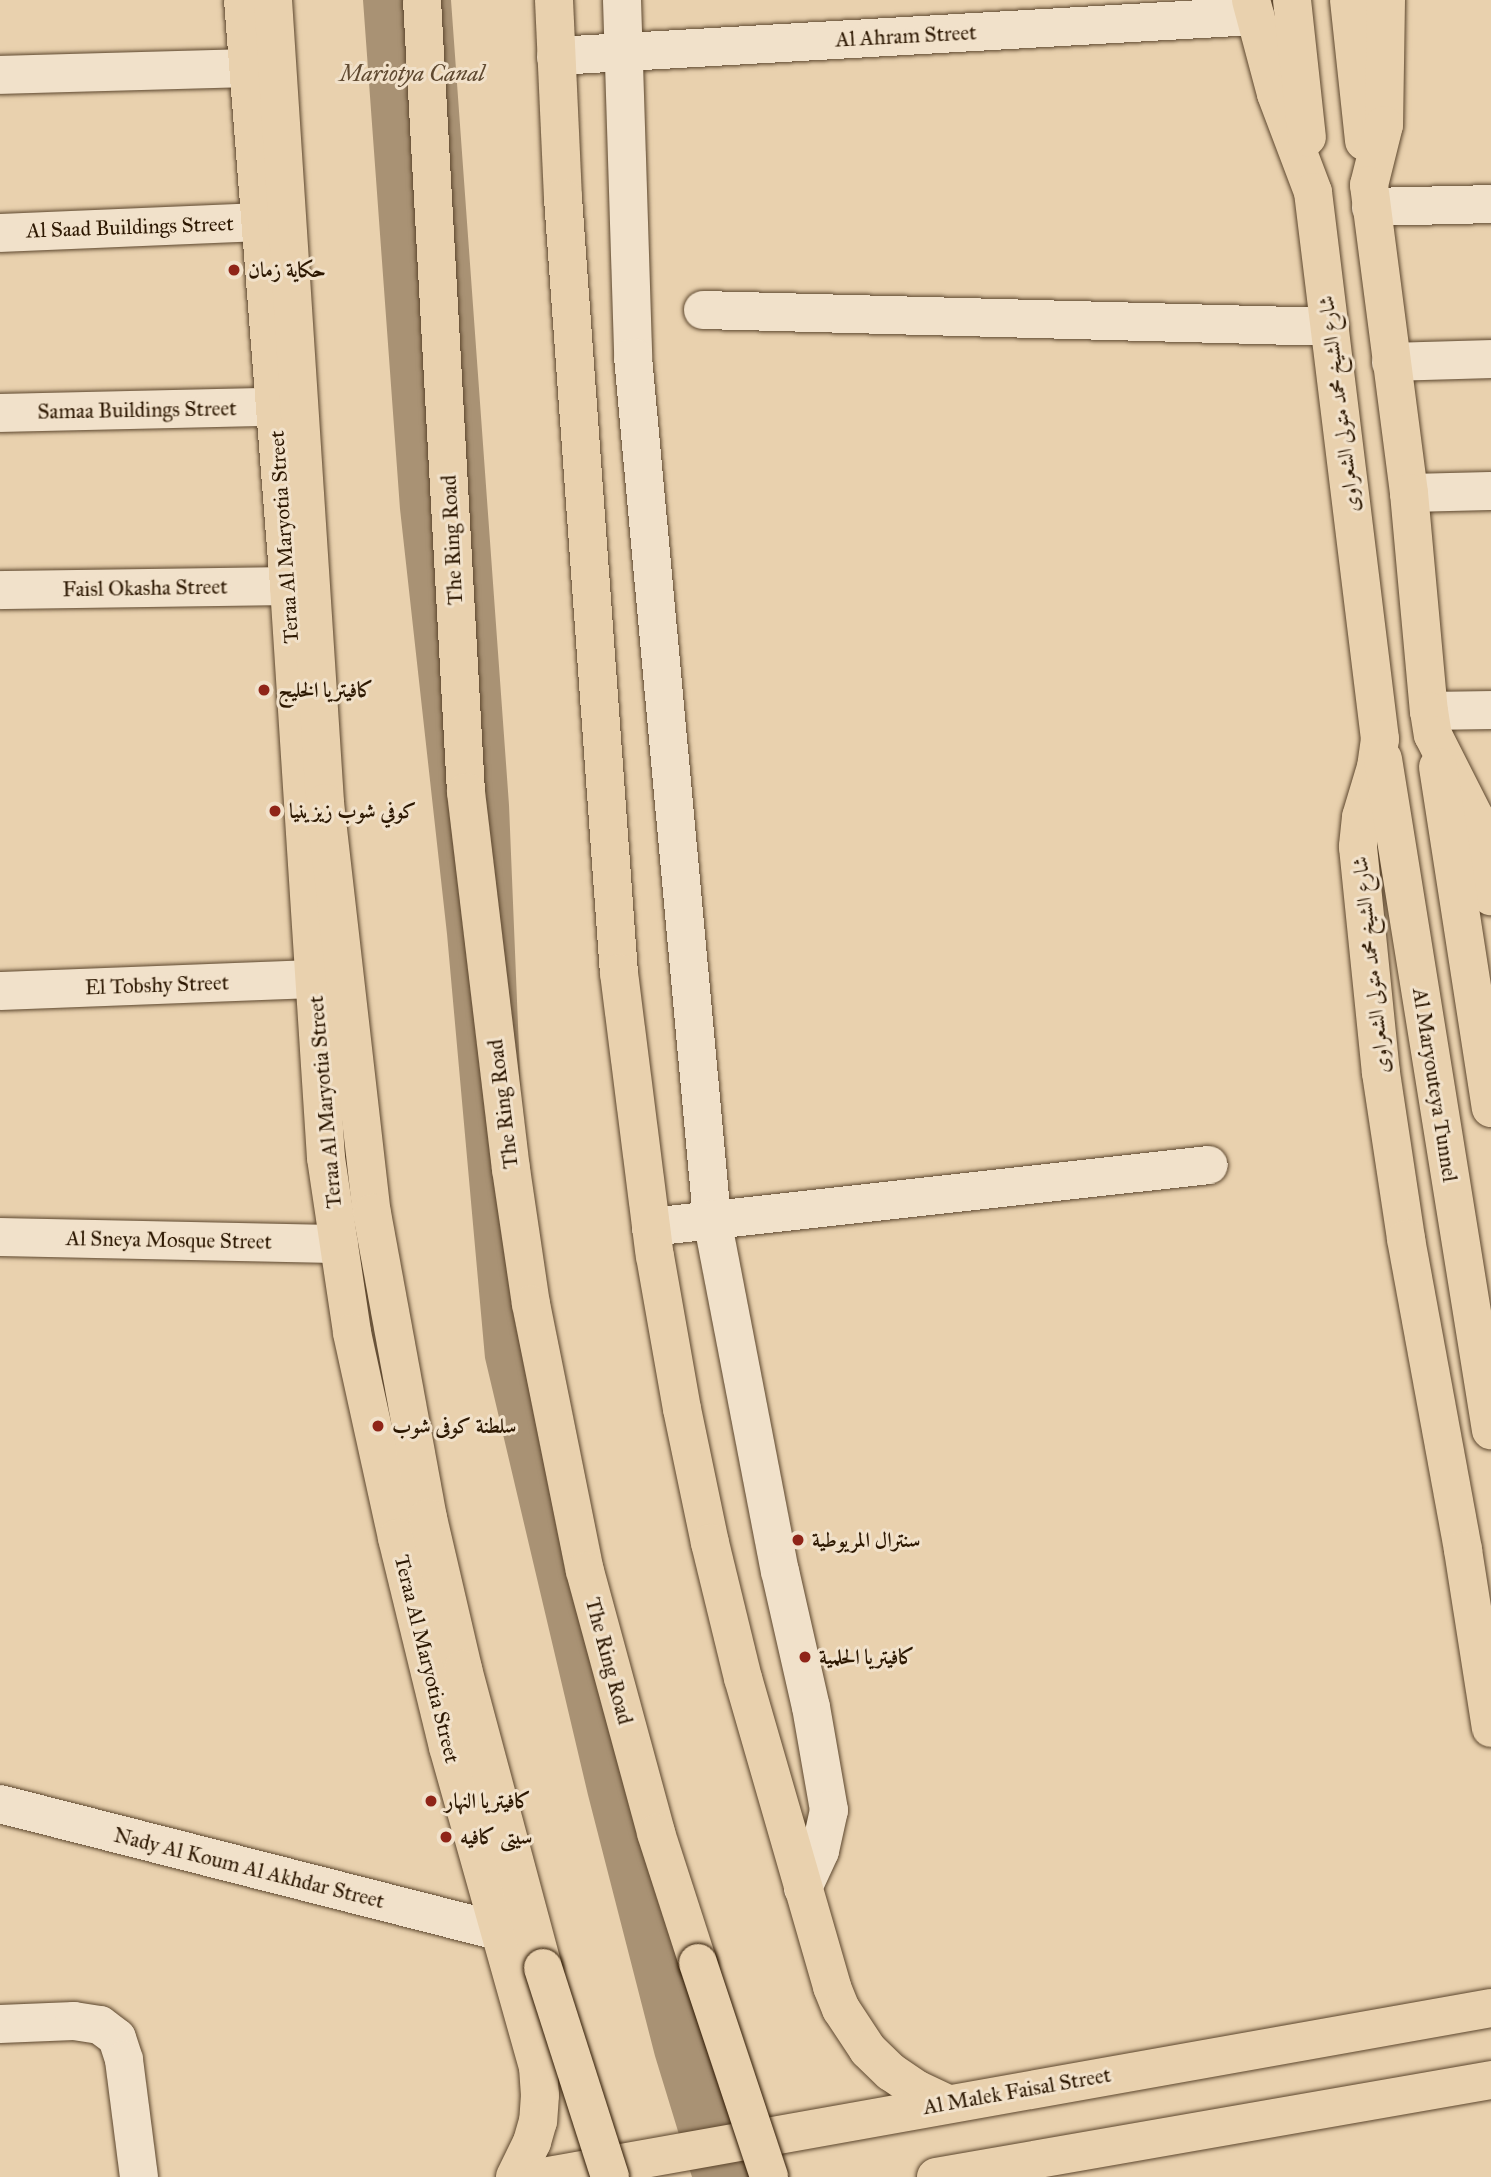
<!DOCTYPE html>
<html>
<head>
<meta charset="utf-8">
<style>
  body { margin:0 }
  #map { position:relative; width:1491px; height:2177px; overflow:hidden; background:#e9d1ae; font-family:"IM FELL Great Primer",Amiri,serif }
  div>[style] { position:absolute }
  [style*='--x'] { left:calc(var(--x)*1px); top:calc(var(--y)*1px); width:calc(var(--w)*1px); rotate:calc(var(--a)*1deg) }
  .water>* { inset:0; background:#a99274 }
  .roads { filter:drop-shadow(0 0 2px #5c462d) drop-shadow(0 0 2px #5c462d) }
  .minor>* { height:38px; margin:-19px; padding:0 19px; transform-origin:19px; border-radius:19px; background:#f1e1ca }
  .major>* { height:38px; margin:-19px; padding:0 19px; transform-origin:19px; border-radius:19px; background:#e9d1ae }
  .highway>* { height:38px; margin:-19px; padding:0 19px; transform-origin:19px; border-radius:19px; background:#e9d1ae }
  .bridges { filter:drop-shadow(0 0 2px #2d1802) drop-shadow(0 0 2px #2d1802) }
  .highway-bridge>* { height:38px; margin:-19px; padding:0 19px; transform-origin:19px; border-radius:19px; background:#e9d1ae }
  .dots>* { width:19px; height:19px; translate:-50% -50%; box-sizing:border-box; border:4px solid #f1e1ca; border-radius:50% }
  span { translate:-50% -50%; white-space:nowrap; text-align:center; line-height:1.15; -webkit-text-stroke:6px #f1e1ca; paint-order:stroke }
  .street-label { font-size:21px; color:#2d1802 }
  .poi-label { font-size:21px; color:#2d1802; font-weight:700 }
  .left { translate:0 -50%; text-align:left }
  .water-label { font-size:23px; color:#5f4930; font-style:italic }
</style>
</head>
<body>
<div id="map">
  <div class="water">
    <div style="clip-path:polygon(363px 0,451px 0,509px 805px,522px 1123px,558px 1370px,616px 1684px,762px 2177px,692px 2177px,655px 2056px,588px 1795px,485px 1358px,447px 934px,400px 509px)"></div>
  </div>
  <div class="roads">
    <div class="minor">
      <div style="--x:622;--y:0;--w:357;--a:88.2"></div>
      <div style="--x:633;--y:357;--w:866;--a:84.76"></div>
      <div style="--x:712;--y:1219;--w:359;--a:79.1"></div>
      <div style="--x:780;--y:1571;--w:139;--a:77.2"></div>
      <div style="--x:811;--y:1707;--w:105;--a:80.1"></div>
      <div style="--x:829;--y:1810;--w:42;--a:102.4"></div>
      <div style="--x:820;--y:1851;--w:41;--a:114.7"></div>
      <div style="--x:556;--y:56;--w:700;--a:-3.28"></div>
      <div style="--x:0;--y:75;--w:249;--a:-1.6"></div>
      <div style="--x:1371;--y:207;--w:120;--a:-1.4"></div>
      <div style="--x:0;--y:233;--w:260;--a:-2.4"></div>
      <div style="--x:703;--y:310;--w:627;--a:1.55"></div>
      <div style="--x:1391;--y:362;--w:100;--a:-1.7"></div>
      <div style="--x:0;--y:413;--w:274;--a:-1.3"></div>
      <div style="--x:1409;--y:493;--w:82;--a:-1.4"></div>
      <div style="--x:0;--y:590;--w:289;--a:-0.8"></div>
      <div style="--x:1429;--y:711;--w:62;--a:-0.9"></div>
      <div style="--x:0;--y:991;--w:314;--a:-2.2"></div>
      <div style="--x:651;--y:1227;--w:561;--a:-6.34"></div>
      <div style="--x:0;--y:1237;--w:339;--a:1.2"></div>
      <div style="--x:0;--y:1804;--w:514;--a:14.31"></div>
      <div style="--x:0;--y:2024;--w:74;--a:-2.3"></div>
      <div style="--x:74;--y:2021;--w:26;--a:9"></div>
      <div style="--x:100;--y:2025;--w:21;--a:37"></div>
      <div style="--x:117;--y:2038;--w:23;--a:72"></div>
      <div style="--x:124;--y:2060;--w:118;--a:82.7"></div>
    </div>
    <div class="major">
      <div style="--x:243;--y:0;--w:588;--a:85.51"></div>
      <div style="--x:289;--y:586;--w:573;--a:86.3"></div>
      <div style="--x:326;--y:1158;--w:177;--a:81.5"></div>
      <div style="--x:352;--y:1333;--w:210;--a:77.6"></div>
      <div style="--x:397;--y:1538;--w:215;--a:76.3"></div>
      <div style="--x:448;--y:1747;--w:332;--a:74.3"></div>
      <div style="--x:538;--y:2067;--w:28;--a:86"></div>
      <div style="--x:540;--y:2095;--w:26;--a:94"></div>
      <div style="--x:538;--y:2121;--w:22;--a:106"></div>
      <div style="--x:532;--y:2142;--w:39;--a:116"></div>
      <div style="--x:554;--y:0;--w:198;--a:87.4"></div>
      <div style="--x:563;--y:198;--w:777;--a:85.87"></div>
      <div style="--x:619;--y:973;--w:285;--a:82.8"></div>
      <div style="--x:655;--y:1256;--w:155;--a:80"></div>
      <div style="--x:682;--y:1409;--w:137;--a:78.2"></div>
      <div style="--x:710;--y:1543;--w:139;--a:76.3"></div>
      <div style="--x:743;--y:1678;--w:322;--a:73.9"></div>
      <div style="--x:832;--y:1987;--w:24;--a:68"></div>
      <div style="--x:841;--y:2009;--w:49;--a:56.6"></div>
      <div style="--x:868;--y:2050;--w:32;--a:44"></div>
      <div style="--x:891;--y:2072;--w:32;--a:34"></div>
      <div style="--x:918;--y:2090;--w:31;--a:25"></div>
      <div style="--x:1251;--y:0;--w:97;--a:75.1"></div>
      <div style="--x:1276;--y:94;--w:105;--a:69.3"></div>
      <div style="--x:1313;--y:192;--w:551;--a:83.02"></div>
      <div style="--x:1380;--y:739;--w:28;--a:98"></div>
      <div style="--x:1376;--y:767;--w:52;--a:106.7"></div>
      <div style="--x:1361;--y:817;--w:30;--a:96"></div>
      <div style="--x:1358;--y:847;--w:227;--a:84.2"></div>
      <div style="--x:1381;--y:1073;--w:168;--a:81.4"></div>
      <div style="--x:1406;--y:1239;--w:316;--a:79.6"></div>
      <div style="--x:1463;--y:1550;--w:180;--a:81.1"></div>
      <div style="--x:1292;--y:0;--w:138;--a:83.8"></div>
      <div style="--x:1349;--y:0;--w:142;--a:83.9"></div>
      <div style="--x:1386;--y:0;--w:125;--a:90.9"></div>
      <div style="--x:1384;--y:125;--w:62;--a:104"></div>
      <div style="--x:1369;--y:185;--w:311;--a:82.6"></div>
      <div style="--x:1409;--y:493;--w:219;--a:84.8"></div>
      <div style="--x:1429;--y:711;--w:24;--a:81"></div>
      <div style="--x:1433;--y:735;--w:93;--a:63.2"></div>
      <div style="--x:1475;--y:818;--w:80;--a:78.4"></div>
      <div style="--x:1383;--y:759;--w:680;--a:80.86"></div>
      <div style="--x:1438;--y:767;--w:345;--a:81.2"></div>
      <div style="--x:543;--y:2177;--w:963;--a:-10.11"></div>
      <div style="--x:936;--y:2177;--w:563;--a:-9.91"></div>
    </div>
    <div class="highway">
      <div style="--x:273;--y:0;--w:805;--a:86.29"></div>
      <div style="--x:325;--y:803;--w:413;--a:83.5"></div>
      <div style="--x:372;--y:1213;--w:310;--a:79.6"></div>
      <div style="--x:428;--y:1518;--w:155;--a:76.9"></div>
      <div style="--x:463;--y:1669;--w:310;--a:75"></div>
      <div style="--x:422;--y:0;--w:793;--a:86.82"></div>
      <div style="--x:466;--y:792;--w:380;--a:83.2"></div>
      <div style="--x:511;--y:1169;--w:136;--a:81.6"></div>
      <div style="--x:531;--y:1304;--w:272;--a:78.6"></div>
      <div style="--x:585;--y:1571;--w:271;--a:74.8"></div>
      <div style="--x:656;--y:1833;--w:137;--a:72.1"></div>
    </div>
  </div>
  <div class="bridges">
    <div class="highway-bridge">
      <div style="--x:698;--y:1963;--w:225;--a:71.6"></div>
      <div style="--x:543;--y:1968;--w:219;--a:72.2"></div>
    </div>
  </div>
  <div class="dots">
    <div style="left:234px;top:270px;background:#8f2418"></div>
    <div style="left:264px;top:690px;background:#8f2418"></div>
    <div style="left:275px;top:811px;background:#8f2418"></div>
    <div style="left:378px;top:1426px;background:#8f2418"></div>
    <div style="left:798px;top:1540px;background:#8f2418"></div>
    <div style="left:805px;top:1657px;background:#8f2418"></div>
    <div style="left:431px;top:1801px;background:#8f2418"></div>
    <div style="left:446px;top:1837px;background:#8f2418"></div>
  </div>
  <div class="street-label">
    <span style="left:906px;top:36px;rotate:-3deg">Al Ahram Street</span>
    <span style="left:130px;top:227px;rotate:-2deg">Al Saad Buildings Street</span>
    <span style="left:1339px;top:404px;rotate:-97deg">شارع الشيخ محمد متولى الشعراوى</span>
    <span style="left:137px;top:410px;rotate:-1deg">Samaa Buildings Street</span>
    <span style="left:284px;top:537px;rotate:-94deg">Teraa Al Maryotia Street</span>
    <span style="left:452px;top:540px;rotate:-93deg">The Ring Road</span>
    <span style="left:145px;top:588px;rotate:-1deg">Faisl Okasha Street</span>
    <span style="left:1371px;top:965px;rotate:-96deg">شارع الشيخ محمد متولى الشعراوى</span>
    <span style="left:157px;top:985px;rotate:-2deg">El Tobshy Street</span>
    <span style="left:1435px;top:1085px;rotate:81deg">Al Maryouteya Tunnel</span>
    <span style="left:325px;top:1102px;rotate:-95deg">Teraa Al Maryotia Street</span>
    <span style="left:503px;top:1104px;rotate:-97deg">The Ring Road</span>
    <span style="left:169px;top:1240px;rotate:1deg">Al Sneya Mosque Street</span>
    <span style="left:427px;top:1659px;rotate:76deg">Teraa Al Maryotia Street</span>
    <span style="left:609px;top:1661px;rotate:75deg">The Ring Road</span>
    <span style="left:249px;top:1868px;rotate:14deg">Nady Al Koum Al Akhdar Street</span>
    <span style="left:1017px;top:2091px;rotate:-10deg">Al Malek Faisal Street</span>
  </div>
  <div class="poi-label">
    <span class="left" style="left:248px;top:270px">حكاية زمان</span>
    <span class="left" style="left:278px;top:690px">كافيتريا الخليج</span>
    <span class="left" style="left:289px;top:811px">كوفي شوب زيزينيا</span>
    <span class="left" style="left:392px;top:1426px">سلطنة كوفى شوب</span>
    <span class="left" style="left:812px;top:1540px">سنترال المريوطية</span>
    <span class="left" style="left:819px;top:1657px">كافيتريا الحلمية</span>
    <span class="left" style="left:445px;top:1801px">كافيتريا النهار</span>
    <span class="left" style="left:460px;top:1837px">سيتى كافيه</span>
  </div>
  <div class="water-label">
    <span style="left:412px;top:73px">Mariotya Canal</span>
  </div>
</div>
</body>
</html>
